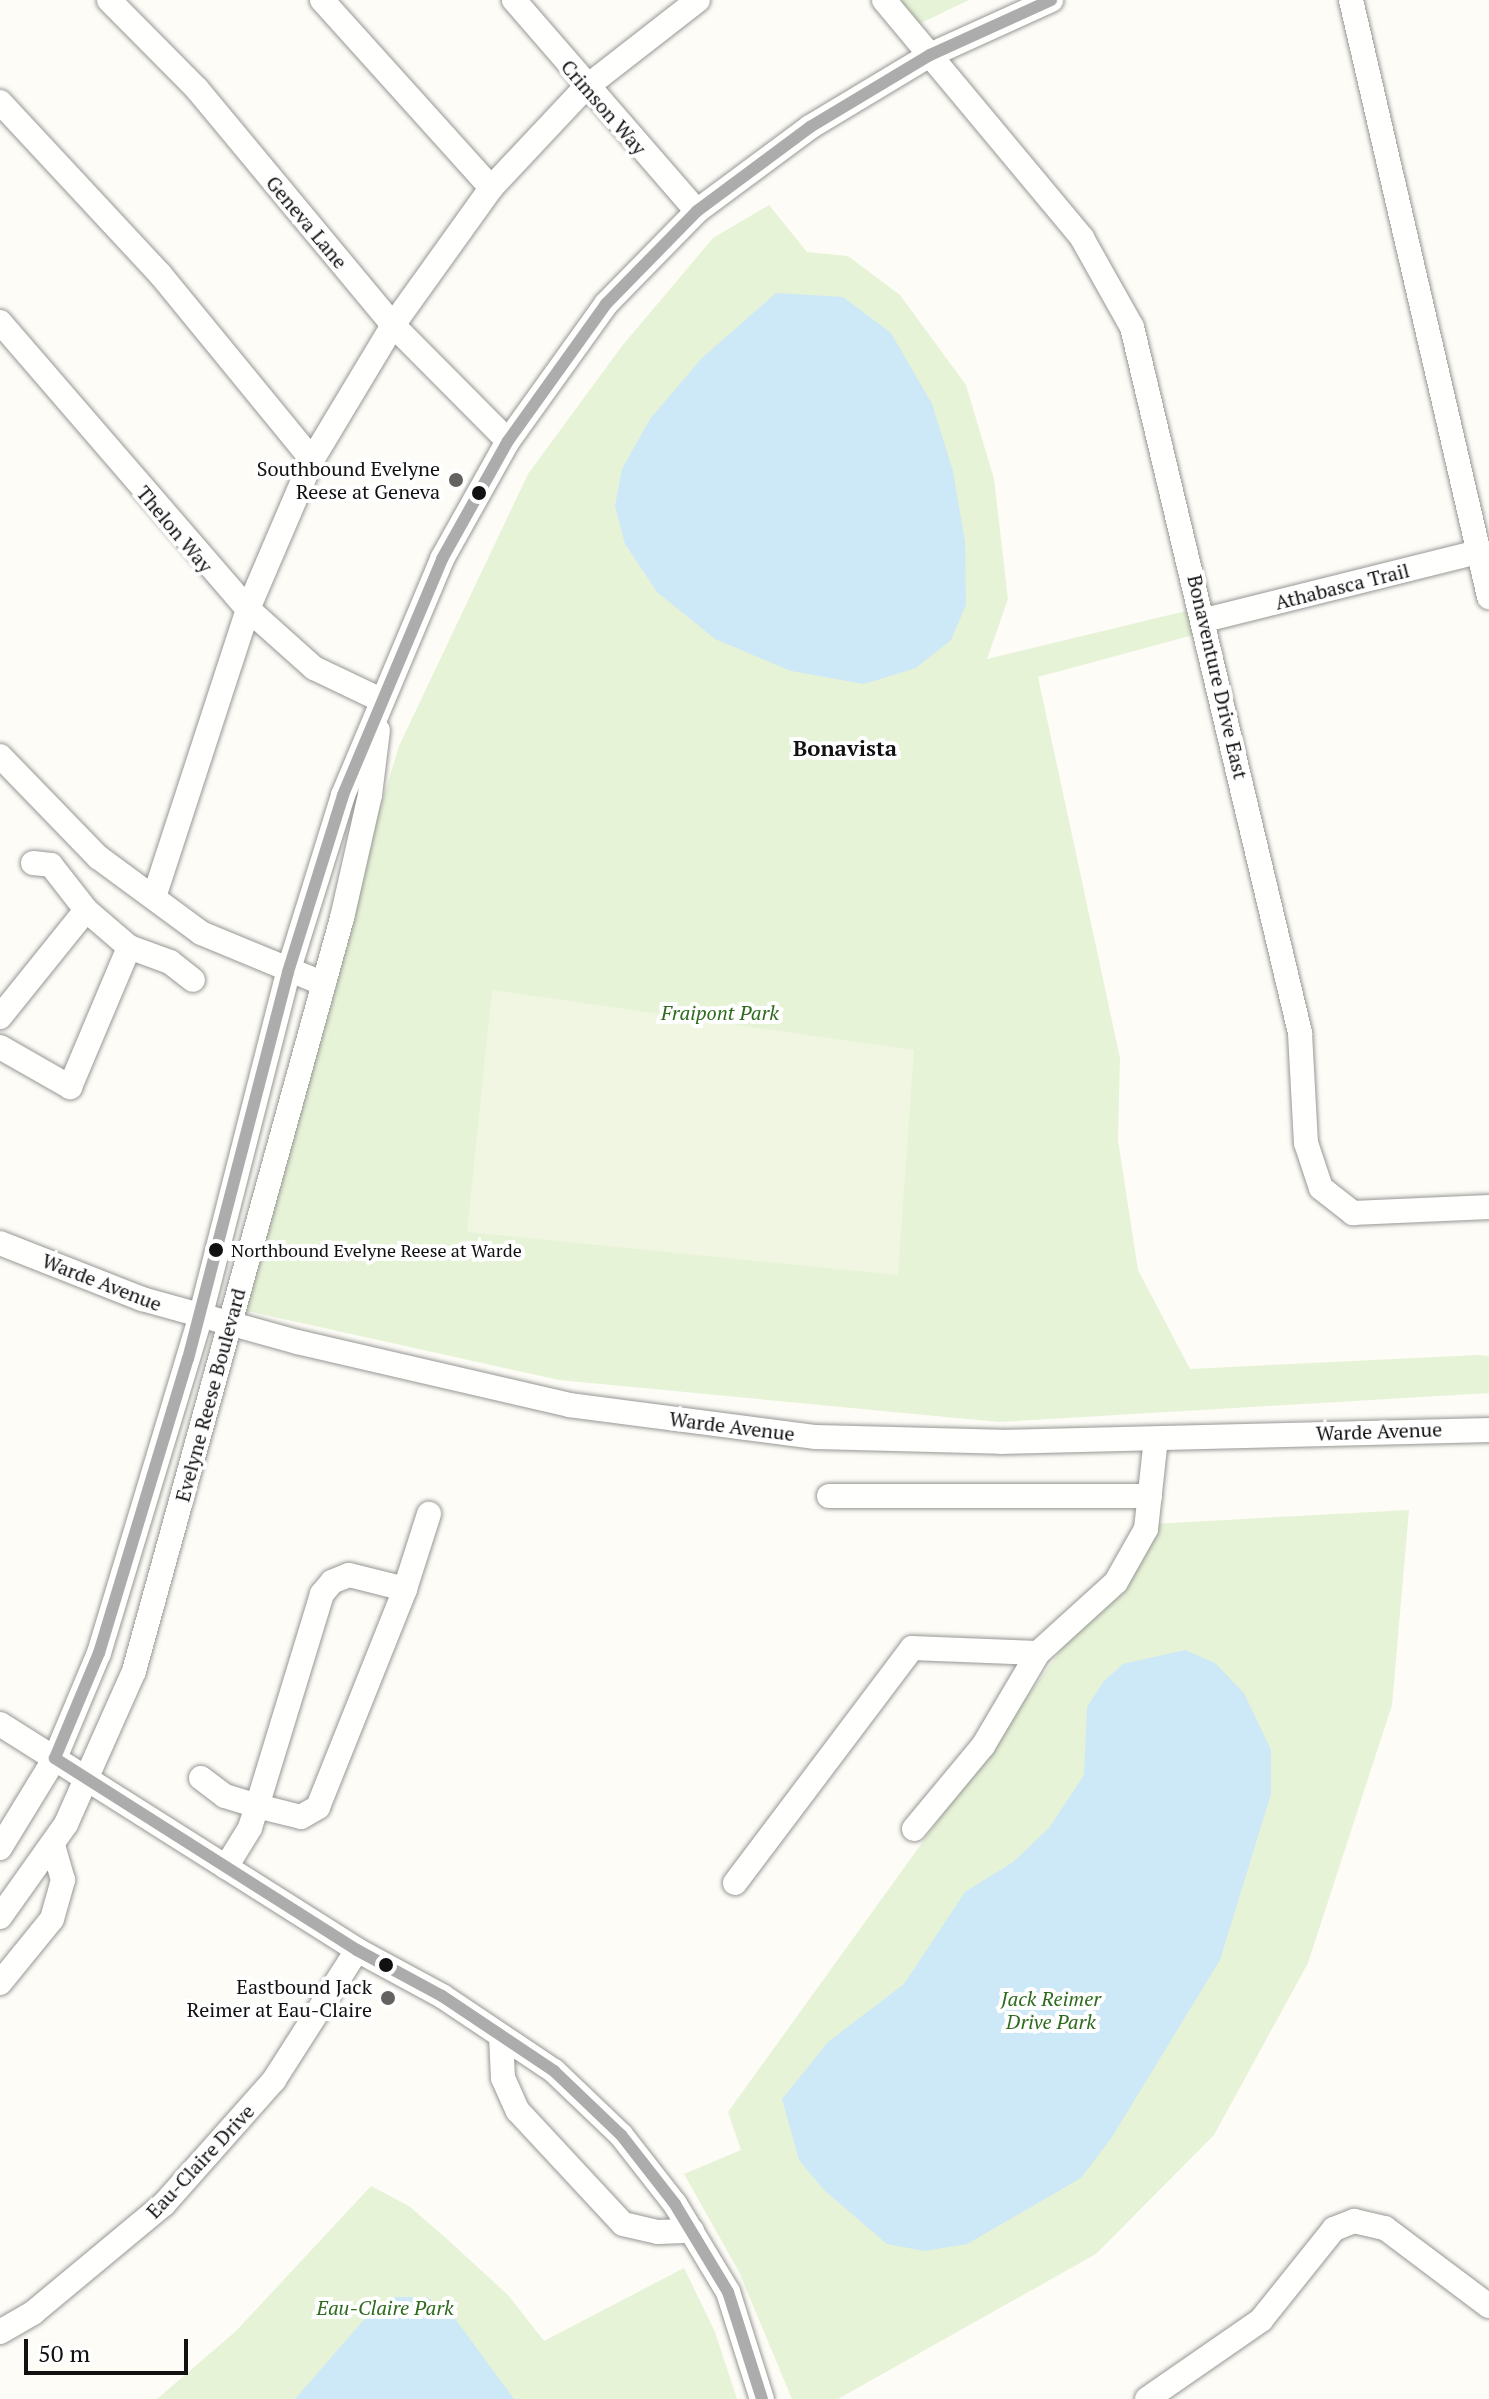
<!DOCTYPE html>
<html>
<head>
<meta charset="utf-8">
<style>
  body { margin:0 }
  #map { position:relative; width:1489px; height:2399px; overflow:hidden; background:#fdfcf7; font-family:"PT Serif",serif }
  div>[style] { position:absolute }
  [style*='--x'] { left:calc(var(--x)*1px); top:calc(var(--y)*1px); width:calc(var(--w)*1px); rotate:calc(var(--a)*1deg) }
  .green>* { inset:0; background:#e7f3d7 }
  .pitch>* { inset:0; background:#f0f6e1 }
  .water>* { inset:0; background:#cde8f7 }
  .roads { filter:drop-shadow(0 0 2px #979795) drop-shadow(0 0 2px #979795) }
  .minor>* { height:24px; margin:-12px; padding:0 12px; transform-origin:12px; border-radius:12px; background:#fffffe }
  .bus-1>* { height:12px; margin:-6px; padding:0 6px; transform-origin:6px; border-radius:6px; background:#acacac }
  .dots>* { width:22px; height:22px; translate:-50% -50%; box-sizing:border-box; border:4px solid #fff; border-radius:50% }
  span { translate:-50% -50%; white-space:nowrap; text-align:center; line-height:1.15; -webkit-text-stroke:8px #fff; paint-order:stroke }
  .bus-label { font-size:18px; color:#111 }
  .left { translate:0 -50%; text-align:left }
  .street-label { font-size:20px; color:#111 }
  .poi-label { font-size:20px; color:#111 }
  .right { translate:-100% -50%; text-align:right }
  .park-label { font-size:20px; color:#2f6b1f; font-style:italic }
  .neighbourhood-label { font-size:22px; color:#111; font-weight:700 }
  .scale { position:absolute; left:24px; top:2339px; width:164px; height:36px; box-sizing:border-box; border:4px solid #111; border-top:0; padding-left:10px; font-size:24px; line-height:28px; white-space:nowrap; color:#111; -webkit-text-stroke:6px #fff; paint-order:stroke }
</style>
</head>
<body>
<div id="map">
  <div class="green">
    <div style="clip-path:polygon(896px 0,969px 0,917px 25px)"></div>
    <div style="clip-path:polygon(769px 205px,807px 252px,848px 256px,900px 295px,966px 385px,994px 479px,1008px 599px,987px 659px,1190px 610px,1197px 634px,1038px 677px,1120px 1058px,1118px 1140px,1138px 1270px,1190px 1369px,1478px 1355px,1489px 1356px,1489px 1393px,999px 1422px,559px 1380px,229px 1307px,399px 746px,528px 474px,622px 346px,713px 238px)"></div>
    <div style="clip-path:polygon(1409px 1510px,1392px 1705px,1308px 1963px,1214px 2135px,1096px 2254px,838px 2399px,792px 2399px,739px 2272px,684px 2174px,741px 2150px,728px 2112px,1152px 1524px)"></div>
    <div style="clip-path:polygon(371px 2186px,409px 2206px,448px 2240px,508px 2295px,544px 2341px,684px 2268px,715px 2332px,737px 2399px,157px 2399px,236px 2331px)"></div>
  </div>
  <div class="pitch">
    <div style="clip-path:polygon(492px 990px,914px 1050px,898px 1275px,467px 1232px)"></div>
  </div>
  <div class="water">
    <div style="clip-path:polygon(776px 293px,843px 297px,891px 333px,932px 404px,953px 471px,965px 542px,966px 605px,951px 640px,916px 668px,864px 684px,791px 671px,715px 639px,657px 592px,625px 544px,615px 506px,622px 469px,650px 419px,701px 359px)"></div>
    <div style="clip-path:polygon(1185px 1650px,1215px 1663px,1244px 1693px,1271px 1750px,1271px 1794px,1220px 1960px,1112px 2137px,1081px 2178px,967px 2244px,924px 2251px,887px 2244px,824px 2190px,799px 2160px,782px 2099px,828px 2042px,904px 1984px,965px 1892px,1013px 1862px,1049px 1828px,1084px 1775px,1087px 1707px,1104px 1681px,1123px 1664px)"></div>
    <div style="clip-path:polygon(395px 2297px,427px 2297px,456px 2320px,514px 2399px,295px 2399px,362px 2322px)"></div>
  </div>
  <div class="roads">
    <div class="minor">
      <div style="--x:109;--y:0;--w:125;--a:45.3"></div>
      <div style="--x:197;--y:89;--w:307;--a:50.3"></div>
      <div style="--x:393;--y:325;--w:163;--a:45.2"></div>
      <div style="--x:322;--y:0;--w:253;--a:48"></div>
      <div style="--x:514;--y:0;--w:279;--a:49.1"></div>
      <div style="--x:884;--y:0;--w:310;--a:50.2"></div>
      <div style="--x:1082;--y:238;--w:102;--a:60.7"></div>
      <div style="--x:1132;--y:327;--w:726;--a:76.61"></div>
      <div style="--x:1300;--y:1033;--w:110;--a:86.9"></div>
      <div style="--x:1306;--y:1143;--w:47;--a:71.6"></div>
      <div style="--x:1321;--y:1188;--w:41;--a:38"></div>
      <div style="--x:1353;--y:1213;--w:136;--a:-2.5"></div>
      <div style="--x:1351;--y:0;--w:613;--a:76.98"></div>
      <div style="--x:0;--y:102;--w:235;--a:47.1"></div>
      <div style="--x:160;--y:274;--w:240;--a:50.7"></div>
      <div style="--x:0;--y:322;--w:379;--a:49.2"></div>
      <div style="--x:248;--y:609;--w:89;--a:41.8"></div>
      <div style="--x:314;--y:668;--w:74;--a:25.5"></div>
      <div style="--x:1205;--y:620;--w:281;--a:-14"></div>
      <div style="--x:0;--y:756;--w:141;--a:45.9"></div>
      <div style="--x:98;--y:857;--w:128;--a:36.4"></div>
      <div style="--x:201;--y:933;--w:133;--a:22.5"></div>
      <div style="--x:33;--y:863;--w:18;--a:6"></div>
      <div style="--x:51;--y:865;--w:57;--a:52.1"></div>
      <div style="--x:86;--y:910;--w:57;--a:40.7"></div>
      <div style="--x:129;--y:947;--w:44;--a:20.1"></div>
      <div style="--x:170;--y:962;--w:29;--a:38"></div>
      <div style="--x:154;--y:897;--w:303;--a:-71.9"></div>
      <div style="--x:248;--y:609;--w:162;--a:-66.8"></div>
      <div style="--x:312;--y:460;--w:157;--a:-59"></div>
      <div style="--x:393;--y:325;--w:168;--a:-54.4"></div>
      <div style="--x:491;--y:188;--w:137;--a:-46.8"></div>
      <div style="--x:585;--y:88;--w:143;--a:-37.9"></div>
      <div style="--x:0;--y:1017;--w:137;--a:-51.2"></div>
      <div style="--x:0;--y:1047;--w:81;--a:29.7"></div>
      <div style="--x:70;--y:1087;--w:152;--a:-67.1"></div>
      <div style="--x:0;--y:1243;--w:153;--a:21.5"></div>
      <div style="--x:142;--y:1299;--w:161;--a:15.5"></div>
      <div style="--x:297;--y:1342;--w:279;--a:13"></div>
      <div style="--x:569;--y:1405;--w:249;--a:7.4"></div>
      <div style="--x:816;--y:1437;--w:185;--a:1.5"></div>
      <div style="--x:1001;--y:1442;--w:488;--a:-1.4"></div>
      <div style="--x:829;--y:1496;--w:321;--a:0"></div>
      <div style="--x:405;--y:1589;--w:79;--a:-72.3"></div>
      <div style="--x:0;--y:1724;--w:423;--a:32.3"></div>
      <div style="--x:357;--y:1950;--w:97;--a:28.4"></div>
      <div style="--x:442;--y:1996;--w:135;--a:33.8"></div>
      <div style="--x:554;--y:2071;--w:93;--a:43.7"></div>
      <div style="--x:621;--y:2135;--w:88;--a:52"></div>
      <div style="--x:675;--y:2204;--w:103;--a:58.9"></div>
      <div style="--x:728;--y:2292;--w:112;--a:72.4"></div>
      <div style="--x:201;--y:1778;--w:30;--a:37"></div>
      <div style="--x:225;--y:1796;--w:34;--a:17"></div>
      <div style="--x:257;--y:1806;--w:45;--a:14"></div>
      <div style="--x:301;--y:1817;--w:20;--a:-30"></div>
      <div style="--x:318;--y:1807;--w:235;--a:-68.2"></div>
      <div style="--x:405;--y:1589;--w:58;--a:-166"></div>
      <div style="--x:349;--y:1575;--w:18;--a:158"></div>
      <div style="--x:332;--y:1582;--w:16;--a:130"></div>
      <div style="--x:322;--y:1594;--w:222;--a:107"></div>
      <div style="--x:257;--y:1806;--w:23;--a:108"></div>
      <div style="--x:250;--y:1828;--w:46;--a:121.6"></div>
      <div style="--x:914;--y:1829;--w:108;--a:-50.3"></div>
      <div style="--x:983;--y:1746;--w:108;--a:-59.4"></div>
      <div style="--x:0;--y:1848;--w:105;--a:-58.6"></div>
      <div style="--x:55;--y:1758;--w:114;--a:-67.3"></div>
      <div style="--x:99;--y:1653;--w:350;--a:-73.2"></div>
      <div style="--x:200;--y:1318;--w:357;--a:-75.7"></div>
      <div style="--x:288;--y:972;--w:185;--a:-72.7"></div>
      <div style="--x:343;--y:795;--w:256;--a:-67.2"></div>
      <div style="--x:442;--y:559;--w:135;--a:-60.8"></div>
      <div style="--x:508;--y:441;--w:168;--a:-54.4"></div>
      <div style="--x:606;--y:304;--w:130;--a:-45.6"></div>
      <div style="--x:697;--y:211;--w:141;--a:-36.6"></div>
      <div style="--x:810;--y:127;--w:140;--a:-31"></div>
      <div style="--x:930;--y:55;--w:133;--a:-24.4"></div>
      <div style="--x:735;--y:1883;--w:294;--a:-53"></div>
      <div style="--x:912;--y:1648;--w:126;--a:2.3"></div>
      <div style="--x:1038;--y:1653;--w:105;--a:-42.3"></div>
      <div style="--x:1116;--y:1582;--w:61;--a:-60.5"></div>
      <div style="--x:1146;--y:1529;--w:91;--a:-83.7"></div>
      <div style="--x:0;--y:1917;--w:114;--a:-54.6"></div>
      <div style="--x:66;--y:1824;--w:167;--a:-66"></div>
      <div style="--x:134;--y:1671;--w:781;--a:-74.56"></div>
      <div style="--x:342;--y:918;--w:126;--a:-77.2"></div>
      <div style="--x:370;--y:795;--w:65;--a:-83"></div>
      <div style="--x:0;--y:1983;--w:82;--a:-50.9"></div>
      <div style="--x:52;--y:1919;--w:41;--a:-74.2"></div>
      <div style="--x:63;--y:1880;--w:37;--a:-106"></div>
      <div style="--x:501;--y:2036;--w:42;--a:87.3"></div>
      <div style="--x:503;--y:2078;--w:36;--a:66"></div>
      <div style="--x:518;--y:2111;--w:154;--a:47.1"></div>
      <div style="--x:623;--y:2224;--w:36;--a:13"></div>
      <div style="--x:658;--y:2232;--w:34;--a:-2"></div>
      <div style="--x:0;--y:2332;--w:39;--a:-30"></div>
      <div style="--x:34;--y:2312;--w:169;--a:-39.7"></div>
      <div style="--x:164;--y:2204;--w:166;--a:-48.4"></div>
      <div style="--x:274;--y:2080;--w:154;--a:-57.4"></div>
      <div style="--x:1147;--y:2399;--w:139;--a:-34.7"></div>
      <div style="--x:1261;--y:2320;--w:117;--a:-51.3"></div>
      <div style="--x:1334;--y:2229;--w:22;--a:-22"></div>
      <div style="--x:1354;--y:2221;--w:32;--a:13"></div>
      <div style="--x:1385;--y:2228;--w:130;--a:36.9"></div>
    </div>
  </div>
  <div class="bus-1">
    <div style="--x:762;--y:2399;--w:112;--a:-107.6"></div>
    <div style="--x:728;--y:2292;--w:103;--a:-121.1"></div>
    <div style="--x:675;--y:2204;--w:88;--a:-128"></div>
    <div style="--x:621;--y:2135;--w:93;--a:-136.3"></div>
    <div style="--x:554;--y:2071;--w:135;--a:-146.2"></div>
    <div style="--x:442;--y:1996;--w:97;--a:-151.6"></div>
    <div style="--x:357;--y:1950;--w:358;--a:-147.6"></div>
    <div style="--x:55;--y:1758;--w:114;--a:-67.3"></div>
    <div style="--x:99;--y:1653;--w:307;--a:-73.2"></div>
    <div style="--x:188;--y:1359;--w:400;--a:-75.5"></div>
    <div style="--x:288;--y:972;--w:185;--a:-72.7"></div>
    <div style="--x:343;--y:795;--w:256;--a:-67.2"></div>
    <div style="--x:442;--y:559;--w:135;--a:-60.8"></div>
    <div style="--x:508;--y:441;--w:168;--a:-54.4"></div>
    <div style="--x:606;--y:304;--w:130;--a:-45.6"></div>
    <div style="--x:697;--y:211;--w:141;--a:-36.6"></div>
    <div style="--x:810;--y:127;--w:140;--a:-31"></div>
    <div style="--x:930;--y:55;--w:133;--a:-24.4"></div>
  </div>
  <div class="dots">
    <div style="left:456px;top:480px;background:#646362"></div>
    <div style="left:479px;top:493px;background:#111"></div>
    <div style="left:216px;top:1250px;background:#111"></div>
    <div style="left:386px;top:1965px;background:#111"></div>
    <div style="left:388px;top:1998px;background:#646362"></div>
  </div>
  <div class="bus-label">
    <span class="left" style="left:231px;top:1250px">Northbound Evelyne Reese at Warde</span>
  </div>
  <div class="street-label">
    <span style="left:604px;top:107px;rotate:49deg">Crimson Way</span>
    <span style="left:307px;top:222px;rotate:50deg">Geneva Lane</span>
    <span style="left:175px;top:529px;rotate:50deg">Thelon Way</span>
    <span style="left:1342px;top:586px;rotate:-14deg">Athabasca Trail</span>
    <span style="left:1218px;top:677px;rotate:77deg">Bonaventure Drive East</span>
    <span style="left:102px;top:1282px;rotate:21deg">Warde Avenue</span>
    <span style="left:210px;top:1395px;rotate:-75deg">Evelyne Reese Boulevard</span>
    <span style="left:732px;top:1426px;rotate:7deg">Warde Avenue</span>
    <span style="left:1379px;top:1431px;rotate:-2deg">Warde Avenue</span>
    <span style="left:200px;top:2161px;rotate:-47deg">Eau-Claire Drive</span>
  </div>
  <div class="poi-label">
    <span class="right" style="left:440px;top:480px">Southbound Evelyne<br>Reese at Geneva</span>
    <span class="right" style="left:372px;top:1998px">Eastbound Jack<br>Reimer at Eau-Claire</span>
  </div>
  <div class="park-label">
    <span style="left:720px;top:1012px">Fraipont Park</span>
    <span style="left:1051px;top:2010px">Jack Reimer<br>Drive Park</span>
    <span style="left:385px;top:2307px">Eau-Claire Park</span>
  </div>
  <div class="neighbourhood-label">
    <span style="left:845px;top:748px">Bonavista</span>
  </div>
  <div class="scale">50 m</div>
</div>
</body>
</html>
